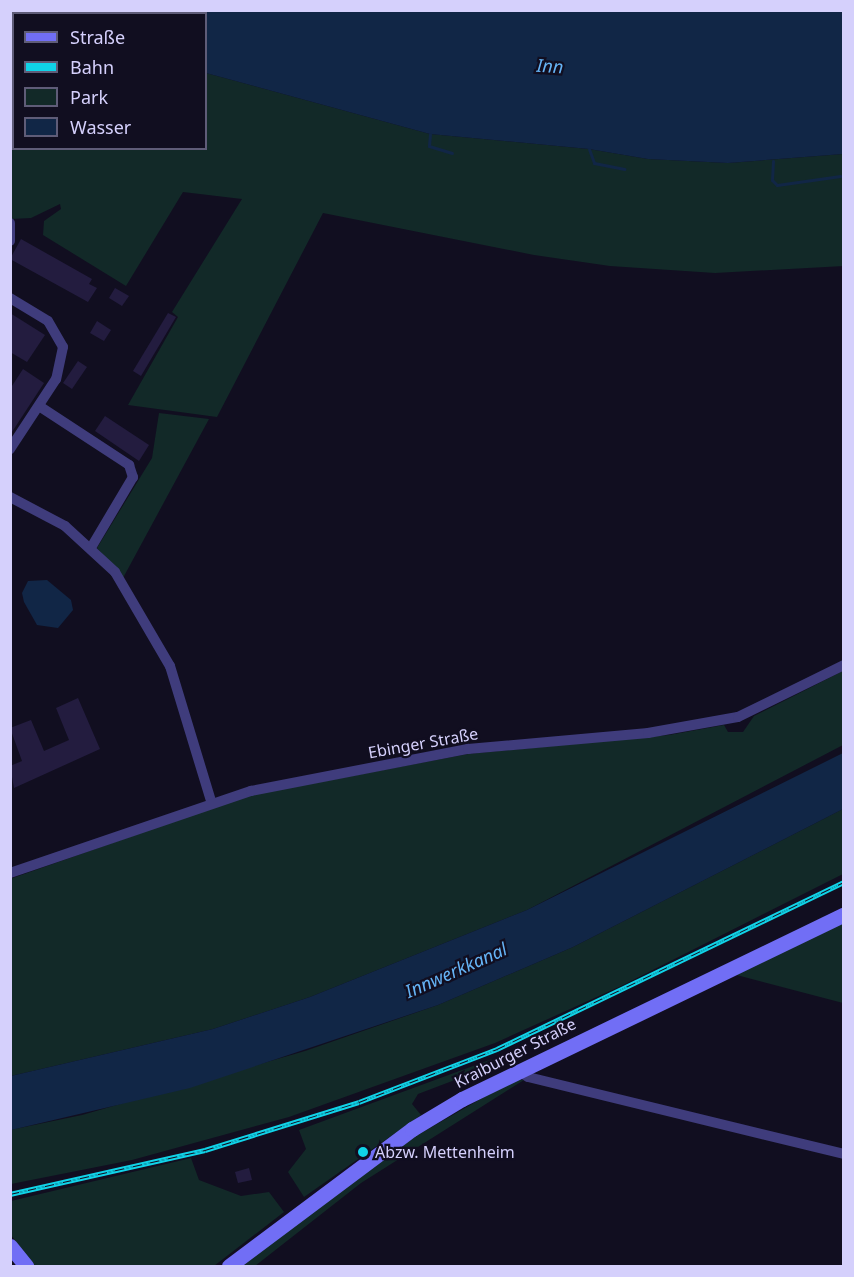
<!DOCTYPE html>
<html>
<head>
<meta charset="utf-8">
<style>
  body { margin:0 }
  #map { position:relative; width:854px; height:1277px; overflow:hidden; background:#110e20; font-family:"Noto Sans",sans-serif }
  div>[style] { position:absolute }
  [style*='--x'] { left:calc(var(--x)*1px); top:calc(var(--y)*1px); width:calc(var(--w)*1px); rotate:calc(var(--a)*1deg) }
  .green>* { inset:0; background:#122928 }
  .water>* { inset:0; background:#112646 }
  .stream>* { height:3px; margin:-1.5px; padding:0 1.5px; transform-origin:1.5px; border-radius:1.5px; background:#112646 }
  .building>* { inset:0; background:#231c3f }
  .street>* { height:10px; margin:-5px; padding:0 5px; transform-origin:5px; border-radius:5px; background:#3f3c7c }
  .secondary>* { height:15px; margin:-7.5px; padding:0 7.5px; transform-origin:7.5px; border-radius:7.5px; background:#716ef5 }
  .rail>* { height:5px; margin-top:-2.5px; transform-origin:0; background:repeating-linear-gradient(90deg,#110e20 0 9px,#10d3e8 0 18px); box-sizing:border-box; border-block:2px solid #10d3e8 }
  .dots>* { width:16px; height:16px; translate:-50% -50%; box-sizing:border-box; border:3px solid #110e20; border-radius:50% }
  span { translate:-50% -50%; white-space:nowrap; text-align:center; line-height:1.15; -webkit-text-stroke:4.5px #110e20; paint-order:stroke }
  .street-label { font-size:16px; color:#d5d0fc }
  .poi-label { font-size:16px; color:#d5d0fc }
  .left { translate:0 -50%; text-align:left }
  .water-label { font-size:18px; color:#65b3f5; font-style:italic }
  .frame { position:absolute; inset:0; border:12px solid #d5d0fc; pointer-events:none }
  .legend { position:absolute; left:12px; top:12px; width:195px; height:138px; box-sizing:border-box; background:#110e20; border:2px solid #5f5c78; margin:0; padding:8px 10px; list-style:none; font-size:18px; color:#d5d0fc }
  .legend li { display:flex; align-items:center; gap:12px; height:30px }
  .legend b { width:30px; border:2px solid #5f5c78 }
</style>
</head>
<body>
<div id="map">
  <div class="green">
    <div style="clip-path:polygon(11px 11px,22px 13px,14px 14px,14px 148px,206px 148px,206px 73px,430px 134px,589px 149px,648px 159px,728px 163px,843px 154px,844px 266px,715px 273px,610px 266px,534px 255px,323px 213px,217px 417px,128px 405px,178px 317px,172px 312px,242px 199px,183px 192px,126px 286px,43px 235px,44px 221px,61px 209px,60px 204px,31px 218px,11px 219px)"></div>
    <div style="clip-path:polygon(159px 413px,209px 419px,123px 578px,97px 548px,152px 458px)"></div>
    <div style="clip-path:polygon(843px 671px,843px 745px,527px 910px,310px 997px,213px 1029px,11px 1076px,10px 879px,246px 796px,468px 754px,669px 735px,724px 725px,728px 732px,743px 732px,754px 716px)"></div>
    <div style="clip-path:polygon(843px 809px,843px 874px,621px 986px,495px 1043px,289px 1117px,132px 1160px,11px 1184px,10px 1130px,82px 1115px,305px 1051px,438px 1005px,573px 947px)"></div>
    <div style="clip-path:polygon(843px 919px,843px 1003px,729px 973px)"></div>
    <div style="clip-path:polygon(492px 1059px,489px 1067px,418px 1094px,412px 1104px,421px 1115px,304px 1197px,288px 1172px,306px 1149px,299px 1130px)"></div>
    <div style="clip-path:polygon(514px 1080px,524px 1080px,361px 1183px,255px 1266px,240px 1266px,416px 1136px)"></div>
    <div style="clip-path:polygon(191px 1158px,199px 1180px,241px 1196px,269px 1192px,284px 1212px,214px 1266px,34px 1266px,11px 1235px,11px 1201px)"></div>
  </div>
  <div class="water">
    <div style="clip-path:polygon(15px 11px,843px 11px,843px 154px,728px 163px,648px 159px,589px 149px,430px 134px,206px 73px,206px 14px)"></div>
    <div style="clip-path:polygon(47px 580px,71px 600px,73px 610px,58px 628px,37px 625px,24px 602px,22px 593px,28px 581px)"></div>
    <div style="clip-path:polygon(843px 753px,843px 809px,573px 947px,438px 1005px,190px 1088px,11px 1130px,11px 1076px,213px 1029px,310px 997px,527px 910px)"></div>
  </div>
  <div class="stream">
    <div style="--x:10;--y:47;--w:4;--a:27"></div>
    <div style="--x:430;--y:134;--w:12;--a:95"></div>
    <div style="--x:429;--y:146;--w:24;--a:17"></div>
    <div style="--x:589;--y:149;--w:15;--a:70"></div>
    <div style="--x:594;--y:163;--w:31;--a:11"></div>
    <div style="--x:773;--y:161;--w:19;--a:93"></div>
    <div style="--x:772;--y:180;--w:7;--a:45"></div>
    <div style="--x:777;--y:185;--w:64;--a:-8.1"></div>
  </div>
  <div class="building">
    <div style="clip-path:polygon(21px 239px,92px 279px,89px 284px,97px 288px,88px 302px,10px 259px)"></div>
    <div style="clip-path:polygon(115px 288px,129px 296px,122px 306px,109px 298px)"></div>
    <div style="clip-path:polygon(10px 313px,45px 335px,27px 362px,10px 352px)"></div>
    <div style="clip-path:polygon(168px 313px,176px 317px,141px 376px,133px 371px)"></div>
    <div style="clip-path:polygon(97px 321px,111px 330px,104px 341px,90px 333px)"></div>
    <div style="clip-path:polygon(78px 361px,87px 367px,72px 389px,63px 383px)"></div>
    <div style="clip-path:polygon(23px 369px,44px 383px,10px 435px,10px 389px)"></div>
    <div style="clip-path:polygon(105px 416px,149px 445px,139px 461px,95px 431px)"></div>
    <div style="clip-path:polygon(78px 698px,100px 749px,14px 788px,10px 766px,22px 761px,10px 728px,31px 720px,44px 751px,69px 740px,56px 708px)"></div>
    <div style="clip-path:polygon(249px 1168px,252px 1180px,238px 1183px,235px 1172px)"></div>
  </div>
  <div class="street">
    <div style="--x:10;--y:223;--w:18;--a:90"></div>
    <div style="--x:10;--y:298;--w:44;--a:31.2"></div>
    <div style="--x:48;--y:321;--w:30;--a:60"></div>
    <div style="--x:63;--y:347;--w:33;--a:102"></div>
    <div style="--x:56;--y:379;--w:84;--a:123.3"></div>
    <div style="--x:39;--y:406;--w:108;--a:33.2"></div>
    <div style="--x:129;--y:465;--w:13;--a:72"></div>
    <div style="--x:133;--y:477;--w:80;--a:120.7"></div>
    <div style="--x:10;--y:497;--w:62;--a:27.8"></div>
    <div style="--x:65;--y:526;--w:68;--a:42.6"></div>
    <div style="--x:115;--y:572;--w:109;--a:59.7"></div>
    <div style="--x:170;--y:666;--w:141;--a:73.1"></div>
    <div style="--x:10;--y:873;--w:255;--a:-18.8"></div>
    <div style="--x:251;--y:791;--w:221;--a:-11"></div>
    <div style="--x:468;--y:749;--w:181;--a:-5.1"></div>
    <div style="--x:648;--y:733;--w:91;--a:-10.1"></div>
    <div style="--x:738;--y:717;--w:118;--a:-26.1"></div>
    <div style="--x:517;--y:1070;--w:13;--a:32"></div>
    <div style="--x:528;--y:1077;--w:325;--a:13.7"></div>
  </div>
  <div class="secondary">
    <div style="--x:10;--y:1246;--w:26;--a:51"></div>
    <div style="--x:229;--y:1266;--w:229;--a:-36.8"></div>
    <div style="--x:412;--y:1129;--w:58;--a:-31"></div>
    <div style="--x:462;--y:1099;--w:424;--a:-25.8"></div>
  </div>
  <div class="rail">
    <div style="--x:10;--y:1194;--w:200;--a:-12.7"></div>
    <div style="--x:205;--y:1150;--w:161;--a:-17.3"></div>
    <div style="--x:359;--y:1102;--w:148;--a:-21"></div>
    <div style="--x:497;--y:1049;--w:385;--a:-25.7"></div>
  </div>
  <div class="dots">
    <div style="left:363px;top:1152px;background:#10d3e8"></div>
  </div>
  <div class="street-label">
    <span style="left:423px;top:743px;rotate:-10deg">Ebinger Straße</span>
    <span style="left:515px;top:1053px;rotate:-27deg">Kraiburger Straße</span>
  </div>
  <div class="poi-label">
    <span class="left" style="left:375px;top:1152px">Abzw. Mettenheim</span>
  </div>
  <div class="water-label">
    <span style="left:550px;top:66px;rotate:4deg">Inn</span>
    <span style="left:456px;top:970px;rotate:-24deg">Innwerkkanal</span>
  </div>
  <div class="frame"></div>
  <ul class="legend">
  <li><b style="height:8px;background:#716ef5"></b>Straße</li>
  <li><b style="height:8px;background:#10d3e8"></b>Bahn</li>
  <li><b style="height:16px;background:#122928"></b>Park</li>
  <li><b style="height:16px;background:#112646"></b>Wasser</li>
  </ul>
</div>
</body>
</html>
